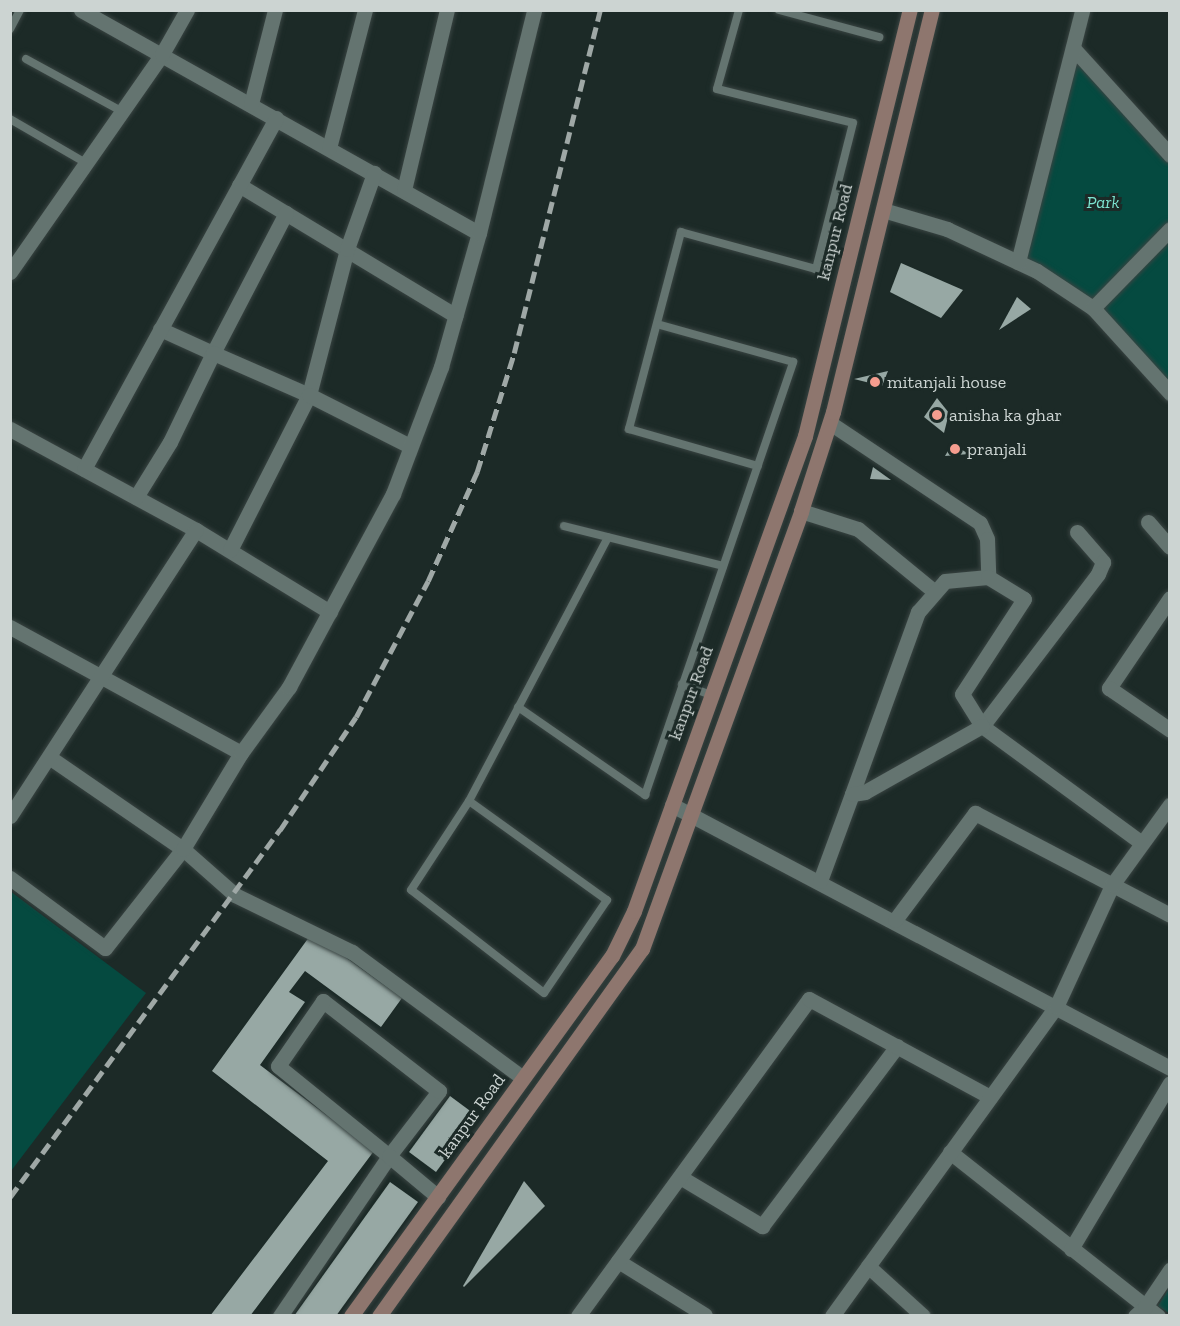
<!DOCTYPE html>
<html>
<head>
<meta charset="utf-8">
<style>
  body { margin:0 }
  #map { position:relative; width:1180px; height:1326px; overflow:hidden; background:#1c2a27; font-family:"Zilla Slab",serif }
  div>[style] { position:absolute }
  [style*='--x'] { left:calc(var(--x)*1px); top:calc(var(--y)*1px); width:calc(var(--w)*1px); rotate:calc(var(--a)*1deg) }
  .green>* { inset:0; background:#054a40 }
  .building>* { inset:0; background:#97a8a4 }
  .roads { filter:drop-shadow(0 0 2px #394442) drop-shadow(0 0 2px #394442) }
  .lane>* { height:8px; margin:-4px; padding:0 4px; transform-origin:4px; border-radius:4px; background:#647470 }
  .street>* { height:15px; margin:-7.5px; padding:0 7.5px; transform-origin:7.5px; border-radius:7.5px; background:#647470 }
  .secondary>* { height:15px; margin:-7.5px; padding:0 7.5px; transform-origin:7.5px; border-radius:7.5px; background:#8e766e }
  .rail>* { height:4.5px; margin-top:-2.25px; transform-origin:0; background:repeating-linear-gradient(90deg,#9fa8a6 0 12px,transparent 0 18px) }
  .dots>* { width:16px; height:16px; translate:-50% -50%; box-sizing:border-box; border:3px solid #1c2a27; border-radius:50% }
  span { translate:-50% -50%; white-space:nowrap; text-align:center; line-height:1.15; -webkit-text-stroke:6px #1c2a27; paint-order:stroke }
  .park-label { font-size:18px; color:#7ce4d1; font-style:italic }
  .street-label { font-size:18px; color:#ccd4d2 }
  .poi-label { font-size:18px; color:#ccd4d2 }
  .left { translate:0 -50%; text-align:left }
  .frame { position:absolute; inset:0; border:12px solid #ccd4d2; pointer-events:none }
</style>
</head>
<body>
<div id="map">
  <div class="green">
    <div style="clip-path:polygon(1074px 49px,1169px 155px,1169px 382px,1093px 308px,1018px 262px)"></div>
    <div style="clip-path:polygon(10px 891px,146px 993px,11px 1171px,10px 1171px)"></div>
    <div style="clip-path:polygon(1169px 1288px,1169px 1313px,1158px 1306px)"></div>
  </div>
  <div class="building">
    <div style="clip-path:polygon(901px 263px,963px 290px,941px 318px,890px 292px)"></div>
    <div style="clip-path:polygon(1017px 297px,1031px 309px,999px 330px)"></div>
    <div style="clip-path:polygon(888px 371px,882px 386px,854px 379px)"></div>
    <div style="clip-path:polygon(937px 398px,949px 413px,944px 433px,924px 417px)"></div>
    <div style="clip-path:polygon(952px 444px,969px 454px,945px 456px)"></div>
    <div style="clip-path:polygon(873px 467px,891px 480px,870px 479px)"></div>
    <div style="clip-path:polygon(312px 933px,402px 998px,381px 1027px,305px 971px,289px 992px,305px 1002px,260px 1065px,374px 1151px,250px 1316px,210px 1316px,328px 1161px,212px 1071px)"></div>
    <div style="clip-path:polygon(450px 1096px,477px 1116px,436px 1172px,409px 1152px)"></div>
    <div style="clip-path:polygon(524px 1181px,545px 1206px,464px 1287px,463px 1286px)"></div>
    <div style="clip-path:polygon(390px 1182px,418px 1202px,336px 1316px,294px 1316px)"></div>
  </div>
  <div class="roads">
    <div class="lane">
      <div style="--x:739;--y:10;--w:82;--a:105.6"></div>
      <div style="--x:717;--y:89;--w:140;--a:14"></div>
      <div style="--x:853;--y:123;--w:151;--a:104.2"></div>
      <div style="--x:816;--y:269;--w:140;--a:-164.7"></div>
      <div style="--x:681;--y:232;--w:204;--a:104.8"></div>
      <div style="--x:629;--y:429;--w:134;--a:16"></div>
      <div style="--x:779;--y:10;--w:104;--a:15.1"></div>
      <div style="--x:10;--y:29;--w:21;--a:-62"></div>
      <div style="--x:26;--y:59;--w:108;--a:28.7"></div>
      <div style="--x:10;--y:119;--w:88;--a:30.1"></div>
      <div style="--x:564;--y:526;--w:164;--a:14.1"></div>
      <div style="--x:682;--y:684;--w:31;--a:21"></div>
      <div style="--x:518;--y:707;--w:155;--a:34.7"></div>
      <div style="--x:645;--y:795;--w:458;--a:-71.1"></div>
      <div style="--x:793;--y:362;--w:141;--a:-164.4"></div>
      <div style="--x:469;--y:801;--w:170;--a:35.7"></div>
      <div style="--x:607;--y:900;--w:112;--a:124.1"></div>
      <div style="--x:544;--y:993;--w:168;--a:-142.2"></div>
      <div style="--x:411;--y:890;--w:106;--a:-56.9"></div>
      <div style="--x:469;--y:801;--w:298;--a:-62.2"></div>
    </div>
    <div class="street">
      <div style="--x:81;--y:10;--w:456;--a:29.3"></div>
      <div style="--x:1074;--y:49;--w:143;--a:47.8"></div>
      <div style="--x:251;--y:104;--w:97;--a:-75.7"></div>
      <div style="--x:329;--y:148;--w:143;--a:-75.4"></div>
      <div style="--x:239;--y:185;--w:253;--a:31.1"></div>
      <div style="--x:404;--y:190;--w:185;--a:-76.6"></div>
      <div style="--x:883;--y:210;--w:67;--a:16.5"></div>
      <div style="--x:947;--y:229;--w:99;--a:25"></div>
      <div style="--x:1037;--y:271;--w:67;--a:33.5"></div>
      <div style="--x:1093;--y:308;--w:115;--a:47.8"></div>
      <div style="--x:1018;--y:262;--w:260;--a:-75.7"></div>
      <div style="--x:10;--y:272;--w:266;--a:-55.1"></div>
      <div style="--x:162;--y:54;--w:51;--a:-60.4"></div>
      <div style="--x:1093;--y:308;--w:110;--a:-45.7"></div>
      <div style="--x:160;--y:329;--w:58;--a:24.4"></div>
      <div style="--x:213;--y:353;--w:158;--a:-62.5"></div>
      <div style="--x:830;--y:423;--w:180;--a:33.7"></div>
      <div style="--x:980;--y:523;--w:17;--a:66"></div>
      <div style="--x:987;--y:539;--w:38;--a:88"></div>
      <div style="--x:10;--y:429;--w:212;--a:28.5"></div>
      <div style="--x:196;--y:530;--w:157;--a:31.5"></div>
      <div style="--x:84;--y:469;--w:400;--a:-61.3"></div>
      <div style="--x:136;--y:497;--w:65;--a:-58.3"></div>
      <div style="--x:170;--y:442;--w:99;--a:-64.2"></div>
      <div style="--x:213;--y:353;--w:105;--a:23.6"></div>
      <div style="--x:309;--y:395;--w:151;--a:-75.4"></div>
      <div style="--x:347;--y:249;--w:81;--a:-70.4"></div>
      <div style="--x:801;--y:511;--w:60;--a:17.5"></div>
      <div style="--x:858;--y:529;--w:99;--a:39.3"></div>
      <div style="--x:1148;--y:522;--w:33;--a:49"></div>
      <div style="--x:1077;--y:532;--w:40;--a:49"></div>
      <div style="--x:1103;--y:562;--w:13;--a:113"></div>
      <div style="--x:1098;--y:574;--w:191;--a:127.3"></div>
      <div style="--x:982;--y:726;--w:198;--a:36.2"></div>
      <div style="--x:230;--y:550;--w:174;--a:-63"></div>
      <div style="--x:309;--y:395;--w:113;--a:26.8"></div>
      <div style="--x:1170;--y:598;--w:109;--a:124.1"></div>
      <div style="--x:1109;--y:688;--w:74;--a:34.5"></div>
      <div style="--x:10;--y:627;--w:263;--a:28.6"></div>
      <div style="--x:49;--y:757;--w:163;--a:34.5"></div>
      <div style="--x:183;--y:849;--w:69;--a:41.5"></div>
      <div style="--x:235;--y:895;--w:130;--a:26"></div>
      <div style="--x:352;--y:952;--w:212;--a:36.4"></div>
      <div style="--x:672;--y:805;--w:563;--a:27.84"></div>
      <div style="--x:10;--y:816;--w:341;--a:-57"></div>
      <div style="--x:10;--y:878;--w:118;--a:36.4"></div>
      <div style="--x:105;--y:948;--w:126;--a:-51.8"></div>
      <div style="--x:183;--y:849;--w:112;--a:-58.9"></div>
      <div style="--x:241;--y:753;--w:82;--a:-54"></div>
      <div style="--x:289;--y:687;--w:219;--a:-61.7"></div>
      <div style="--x:393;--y:494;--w:136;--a:-69.3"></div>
      <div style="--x:441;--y:367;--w:139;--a:-74.2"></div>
      <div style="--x:479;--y:233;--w:230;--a:-76.1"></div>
      <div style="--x:820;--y:881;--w:93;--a:-69.8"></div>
      <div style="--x:852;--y:794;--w:194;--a:-70.1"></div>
      <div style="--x:918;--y:612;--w:41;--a:-48.9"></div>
      <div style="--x:945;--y:581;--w:43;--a:-5.3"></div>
      <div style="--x:988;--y:577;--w:42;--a:31.4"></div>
      <div style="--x:1024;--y:599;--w:113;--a:123.1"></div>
      <div style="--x:962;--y:694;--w:38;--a:58"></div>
      <div style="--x:982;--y:726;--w:134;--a:150.6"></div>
      <div style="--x:865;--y:792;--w:13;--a:171"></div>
      <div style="--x:895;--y:920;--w:134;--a:-53.2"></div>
      <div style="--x:975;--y:813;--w:220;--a:27.6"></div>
      <div style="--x:950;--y:1152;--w:265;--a:38.3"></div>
      <div style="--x:680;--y:1177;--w:96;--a:30.9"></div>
      <div style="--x:762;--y:1226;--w:225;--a:-53.1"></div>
      <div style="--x:1071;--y:1249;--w:193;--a:-59.2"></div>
      <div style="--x:618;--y:1261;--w:102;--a:31.8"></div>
      <div style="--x:868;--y:1266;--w:74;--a:42.3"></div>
      <div style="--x:280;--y:1316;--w:194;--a:-55.7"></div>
      <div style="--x:389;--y:1156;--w:82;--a:-52.4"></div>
      <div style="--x:439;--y:1091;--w:147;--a:-142.2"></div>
      <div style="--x:323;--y:1001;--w:79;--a:124.7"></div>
      <div style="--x:278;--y:1066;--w:143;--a:39"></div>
      <div style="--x:389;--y:1156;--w:64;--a:39.9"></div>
      <div style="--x:578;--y:1316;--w:392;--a:-53.9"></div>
      <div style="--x:809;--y:999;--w:206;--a:28.4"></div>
      <div style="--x:832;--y:1316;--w:382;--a:-54.1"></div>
      <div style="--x:1056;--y:1007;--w:134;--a:-65.3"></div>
      <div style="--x:1112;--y:885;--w:99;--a:-54.1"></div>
      <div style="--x:1135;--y:1316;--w:13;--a:-42"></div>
      <div style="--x:1145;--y:1307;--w:45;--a:-56"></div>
    </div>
    <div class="secondary">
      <div style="--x:351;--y:1316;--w:445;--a:-54.1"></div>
      <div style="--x:612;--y:956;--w:50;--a:-63.9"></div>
      <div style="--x:634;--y:911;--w:505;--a:-70.2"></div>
      <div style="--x:805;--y:436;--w:439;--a:-76.2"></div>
      <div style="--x:379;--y:1316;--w:452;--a:-54.4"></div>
      <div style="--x:642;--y:949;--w:466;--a:-70"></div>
      <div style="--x:801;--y:511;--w:104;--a:-72.1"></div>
      <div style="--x:833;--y:412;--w:414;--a:-76.2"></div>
    </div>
  </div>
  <div class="rail">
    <div style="--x:10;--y:1197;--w:456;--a:-53.7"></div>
    <div style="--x:280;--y:830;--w:136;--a:-56.1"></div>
    <div style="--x:356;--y:717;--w:154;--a:-62.1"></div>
    <div style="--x:428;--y:581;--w:120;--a:-65.8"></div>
    <div style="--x:477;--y:472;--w:125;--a:-72.7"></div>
    <div style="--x:514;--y:353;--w:354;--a:-75.9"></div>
  </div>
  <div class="dots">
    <div style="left:875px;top:382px;background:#f59d8f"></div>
    <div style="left:937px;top:415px;background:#f59d8f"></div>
    <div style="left:955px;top:449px;background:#f59d8f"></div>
  </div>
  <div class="park-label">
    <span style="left:1103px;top:202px">Park</span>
  </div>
  <div class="street-label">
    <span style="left:835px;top:232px;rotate:-76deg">kanpur Road</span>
    <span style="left:691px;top:693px;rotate:-70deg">kanpur Road</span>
    <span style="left:472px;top:1116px;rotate:-54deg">kanpur Road</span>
  </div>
  <div class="poi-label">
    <span class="left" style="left:887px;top:382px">mitanjali house</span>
    <span class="left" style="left:949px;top:415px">anisha ka ghar</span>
    <span class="left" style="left:967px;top:449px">pranjali</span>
  </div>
  <div class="frame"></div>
</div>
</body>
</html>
